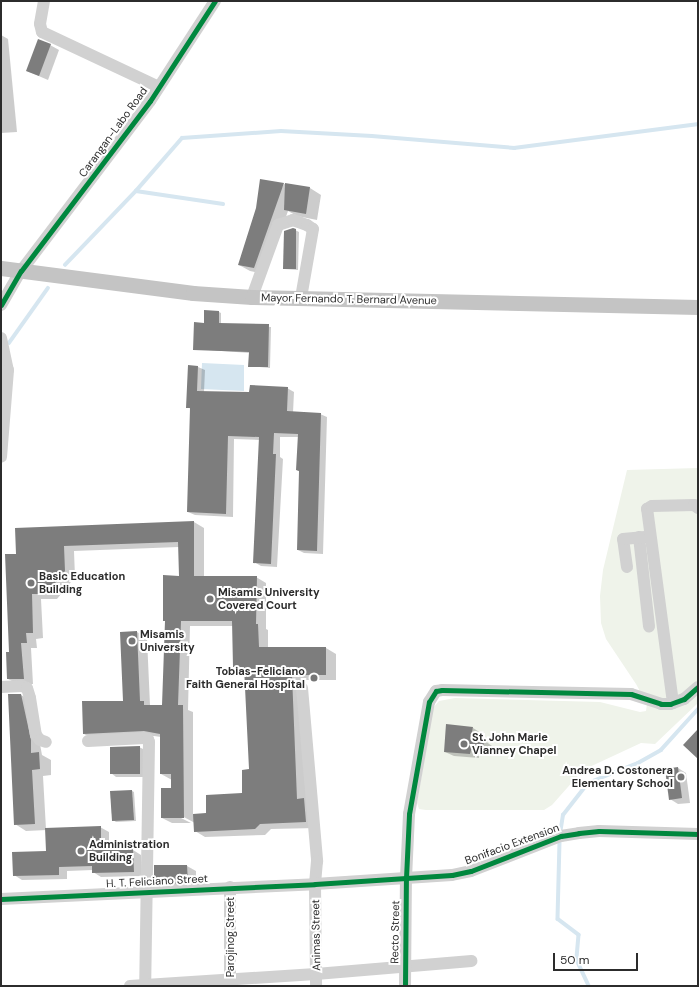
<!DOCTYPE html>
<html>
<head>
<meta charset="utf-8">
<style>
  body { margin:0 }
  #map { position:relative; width:699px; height:987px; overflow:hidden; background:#fff; font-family:"DM Sans",sans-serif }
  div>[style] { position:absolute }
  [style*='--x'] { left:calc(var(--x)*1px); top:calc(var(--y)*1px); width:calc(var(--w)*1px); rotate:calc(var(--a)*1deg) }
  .green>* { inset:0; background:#eff3ea }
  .water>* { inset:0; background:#d6e6f0 }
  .shadow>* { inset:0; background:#0003 }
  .stream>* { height:3.5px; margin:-1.75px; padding:0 1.75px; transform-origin:1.75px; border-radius:1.75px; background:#d6e6f0 }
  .building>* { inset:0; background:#7d7d7d }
  .minor>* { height:12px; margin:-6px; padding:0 6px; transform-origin:6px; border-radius:6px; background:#d1d1d1 }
  .major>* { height:15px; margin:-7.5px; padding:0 7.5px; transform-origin:7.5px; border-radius:7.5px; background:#c4c4c4 }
  .cycleway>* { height:5px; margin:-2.5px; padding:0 2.5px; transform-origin:2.5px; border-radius:2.5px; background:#00873e }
  .dots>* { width:11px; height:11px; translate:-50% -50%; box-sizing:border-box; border:2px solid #fff; border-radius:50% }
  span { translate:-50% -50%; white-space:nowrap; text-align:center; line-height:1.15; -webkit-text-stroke:4px #fff; paint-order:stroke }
  .street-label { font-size:11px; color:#2c2c2c }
  .poi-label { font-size:11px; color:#2c2c2c; font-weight:700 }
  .left { translate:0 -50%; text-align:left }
  .right { translate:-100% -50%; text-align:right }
  .frame { position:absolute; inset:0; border:2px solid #2c2c2c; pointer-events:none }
  .scale { position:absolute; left:553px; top:953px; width:85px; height:18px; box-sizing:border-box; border:2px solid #2c2c2c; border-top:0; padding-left:5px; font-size:12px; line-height:14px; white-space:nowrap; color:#2c2c2c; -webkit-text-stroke:3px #fff; paint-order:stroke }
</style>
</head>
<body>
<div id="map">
  <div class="green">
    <div style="clip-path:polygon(698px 468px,698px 703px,655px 744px,641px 743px,583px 770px,552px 805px,544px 810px,426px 810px,419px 809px,417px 803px,433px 708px,439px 701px,455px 698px,600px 702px,640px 712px,646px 711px,647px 704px,636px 684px,606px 639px,601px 623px,600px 596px,603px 570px,627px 470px)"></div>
  </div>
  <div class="water">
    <div style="clip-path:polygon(202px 363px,244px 365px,244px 391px,201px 389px)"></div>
  </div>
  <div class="shadow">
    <div style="clip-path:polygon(1px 35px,8px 39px,17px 132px,1px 133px)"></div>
    <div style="clip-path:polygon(50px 45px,59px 50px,48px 80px,27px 71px)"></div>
    <div style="clip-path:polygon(284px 184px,310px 188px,321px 195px,317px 220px,297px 216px,288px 211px,266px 274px,250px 271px,239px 265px)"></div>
    <div style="clip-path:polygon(293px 229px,299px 232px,298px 270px,284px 269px)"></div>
    <div style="clip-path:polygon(219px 312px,221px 313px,221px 324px,271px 327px,270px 368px,249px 366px,250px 353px,194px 349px,205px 324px)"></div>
    <div style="clip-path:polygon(189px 366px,198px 367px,205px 370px,204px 392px,250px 393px,287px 388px,294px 392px,293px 413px,320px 414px,327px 417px,323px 554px,304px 553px,298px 550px,300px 472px,297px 470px,299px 437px,280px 437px,280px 457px,283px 459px,277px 567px,261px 566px,254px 562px,260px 440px,234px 439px,233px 517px,195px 515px,188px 512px,191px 409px,187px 407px)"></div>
    <div style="clip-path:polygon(evenodd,194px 522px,204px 528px,204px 577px,256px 577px,266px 583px,266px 629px,268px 630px,268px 648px,326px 648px,336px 654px,336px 680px,302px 680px,307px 801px,316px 828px,271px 829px,265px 835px,205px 837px,195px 831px,195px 823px,180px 815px,179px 817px,191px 823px,172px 823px,162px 818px,172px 789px,172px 780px,161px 774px,161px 737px,154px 736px,94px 739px,84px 734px,124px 702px,137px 632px,147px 638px,150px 705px,163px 706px,180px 577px,179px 547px,74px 551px,75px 577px,57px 599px,41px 599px,43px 638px,36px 639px,37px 648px,31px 648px,33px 684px,18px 684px,8px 679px,17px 555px,16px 529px,194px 522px,190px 626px,233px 626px,234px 667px,246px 672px,250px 770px,243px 794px,208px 814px,193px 815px,193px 712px,188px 710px,190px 626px)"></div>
    <div style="clip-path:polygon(21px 695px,32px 701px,42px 755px,51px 760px,51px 775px,43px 776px,46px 829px,100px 827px,109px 832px,109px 851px,133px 850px,141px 855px,142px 876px,101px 877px,93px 872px,93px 870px,67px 871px,67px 879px,22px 880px,14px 875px,47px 852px,47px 830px,26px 831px,15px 824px)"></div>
    <div style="clip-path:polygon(473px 728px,481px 733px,481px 738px,492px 746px,492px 754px,479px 754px,479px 758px,454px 756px,445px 752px)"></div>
    <div style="clip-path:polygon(139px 747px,145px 750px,145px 777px,116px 777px,111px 773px)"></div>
    <div style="clip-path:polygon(678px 768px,686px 773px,690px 803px,678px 804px,670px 799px)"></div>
    <div style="clip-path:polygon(132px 791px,134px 792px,136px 821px,116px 822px,113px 820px)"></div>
    <div style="clip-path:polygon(155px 866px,187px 866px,196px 871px,196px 887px,164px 889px,155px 884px)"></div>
  </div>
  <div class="stream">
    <div style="--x:136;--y:191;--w:70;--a:-49"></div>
    <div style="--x:182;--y:138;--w:99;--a:-4"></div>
    <div style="--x:281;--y:131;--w:91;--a:3.1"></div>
    <div style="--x:372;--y:136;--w:143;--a:4.8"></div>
    <div style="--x:514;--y:148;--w:186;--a:-7.4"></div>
    <div style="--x:65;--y:265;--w:103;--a:-46.2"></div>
    <div style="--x:136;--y:191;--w:88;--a:8.5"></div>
    <div style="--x:9;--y:343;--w:67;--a:-54.7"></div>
    <div style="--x:560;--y:834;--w:19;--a:-81"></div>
    <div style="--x:563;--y:815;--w:41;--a:-52"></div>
    <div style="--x:588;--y:783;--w:54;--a:-21.8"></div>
    <div style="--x:638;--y:763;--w:26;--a:-29"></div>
    <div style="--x:661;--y:750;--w:55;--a:-47.9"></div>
    <div style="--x:560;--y:842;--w:77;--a:91.5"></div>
    <div style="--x:558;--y:919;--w:26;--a:37"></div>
    <div style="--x:579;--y:935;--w:25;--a:95"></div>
    <div style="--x:577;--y:960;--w:29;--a:65"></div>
  </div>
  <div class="building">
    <div style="clip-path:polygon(38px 39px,51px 44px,39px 76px,26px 71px)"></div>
    <div style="clip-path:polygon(260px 179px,284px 183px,254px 268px,238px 265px,256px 208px)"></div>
    <div style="clip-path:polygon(285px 183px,310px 187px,306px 214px,284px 210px)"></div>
    <div style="clip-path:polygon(293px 228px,296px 229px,296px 269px,283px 269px,284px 231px)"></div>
    <div style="clip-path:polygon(204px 310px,219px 311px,219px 323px,269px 324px,268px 367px,248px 367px,249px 352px,193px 350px,194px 322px,204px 323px)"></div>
    <div style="clip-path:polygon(188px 365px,198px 366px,197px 391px,249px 392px,250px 385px,288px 387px,287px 411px,321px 413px,317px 551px,297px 550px,299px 471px,296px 470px,298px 434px,274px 433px,273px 454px,276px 454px,271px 564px,253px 563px,259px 437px,228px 436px,226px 514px,187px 512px,190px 408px,186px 408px)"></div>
    <div style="clip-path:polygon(194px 521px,194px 576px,257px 576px,256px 624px,258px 624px,259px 647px,326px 647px,326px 675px,292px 675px,297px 799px,304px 798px,306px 822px,260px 824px,255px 829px,194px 832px,193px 814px,206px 813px,206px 795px,242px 793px,242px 770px,249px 769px,244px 667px,233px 667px,232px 621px,181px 621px,178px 705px,183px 705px,184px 818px,161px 818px,161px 788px,171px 788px,171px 774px,160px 774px,160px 734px,144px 731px,83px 734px,82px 701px,123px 701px,120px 632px,137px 631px,140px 701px,144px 701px,144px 705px,162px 705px,165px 621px,163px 621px,163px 575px,179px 576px,178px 542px,64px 546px,65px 571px,46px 594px,32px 594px,33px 633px,26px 633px,27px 643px,21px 643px,24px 679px,7px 679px,6px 652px,9px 652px,5px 554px,16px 554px,15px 528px)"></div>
    <div style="clip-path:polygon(8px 694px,21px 694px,31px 740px,31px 753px,39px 752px,40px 769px,32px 770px,35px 824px,14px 825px)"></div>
    <div style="clip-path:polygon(446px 724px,473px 727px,472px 732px,484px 740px,483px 750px,471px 750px,470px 754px,444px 752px)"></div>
    <div style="clip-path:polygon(698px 729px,698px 759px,683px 745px)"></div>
    <div style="clip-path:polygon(140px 746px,140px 774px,110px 774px,110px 747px)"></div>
    <div style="clip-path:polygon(678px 767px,682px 798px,669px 800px,665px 769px)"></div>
    <div style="clip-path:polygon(132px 790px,134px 820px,112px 821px,110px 791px)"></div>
    <div style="clip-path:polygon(101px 826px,101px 850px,133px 849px,134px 872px,92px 873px,92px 866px,59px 867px,59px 875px,13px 876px,12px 852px,46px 851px,45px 828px)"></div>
    <div style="clip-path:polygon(154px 865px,187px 865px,188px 883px,154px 884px)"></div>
  </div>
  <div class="minor">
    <div style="--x:44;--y:1;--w:23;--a:100"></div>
    <div style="--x:40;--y:24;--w:8;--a:76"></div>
    <div style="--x:42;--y:32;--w:129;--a:25.2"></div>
    <div style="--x:252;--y:297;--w:77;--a:-70.1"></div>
    <div style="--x:278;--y:225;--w:16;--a:-18"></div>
    <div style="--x:293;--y:220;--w:15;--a:20"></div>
    <div style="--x:307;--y:225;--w:7;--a:34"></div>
    <div style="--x:313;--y:229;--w:70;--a:99.9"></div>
    <div style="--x:1;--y:305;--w:39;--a:-60"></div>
    <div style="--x:21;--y:271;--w:213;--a:-52.8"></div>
    <div style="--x:150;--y:101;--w:119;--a:-57"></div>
    <div style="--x:1;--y:338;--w:33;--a:78"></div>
    <div style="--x:8;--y:370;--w:87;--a:94.6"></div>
    <div style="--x:639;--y:537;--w:90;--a:83.6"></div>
    <div style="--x:627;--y:567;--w:28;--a:-98"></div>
    <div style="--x:623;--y:539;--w:22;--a:-5"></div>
    <div style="--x:1;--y:687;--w:21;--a:-3"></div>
    <div style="--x:22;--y:686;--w:5;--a:22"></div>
    <div style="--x:27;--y:688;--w:10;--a:73"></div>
    <div style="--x:30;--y:698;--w:37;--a:81"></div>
    <div style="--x:36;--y:735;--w:6;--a:51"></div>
    <div style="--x:40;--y:740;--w:6;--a:18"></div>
    <div style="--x:302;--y:688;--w:174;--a:85"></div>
    <div style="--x:317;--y:861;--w:23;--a:95"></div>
    <div style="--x:315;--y:884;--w:102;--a:89.4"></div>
    <div style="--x:673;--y:703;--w:196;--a:-97.6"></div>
    <div style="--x:647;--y:509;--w:6;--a:-31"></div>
    <div style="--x:652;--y:506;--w:42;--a:-1.4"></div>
    <div style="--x:694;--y:505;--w:5;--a:37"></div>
    <div style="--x:88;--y:741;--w:56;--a:-3.1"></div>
    <div style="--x:144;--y:738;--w:4;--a:14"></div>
    <div style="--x:148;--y:739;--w:3;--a:72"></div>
    <div style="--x:149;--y:742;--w:244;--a:90.9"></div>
    <div style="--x:1;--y:899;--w:314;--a:-2.7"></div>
    <div style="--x:315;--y:884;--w:137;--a:-3.8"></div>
    <div style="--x:452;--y:875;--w:19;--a:-12"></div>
    <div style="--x:471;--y:871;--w:97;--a:-21.3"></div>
    <div style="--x:561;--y:836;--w:18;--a:-9"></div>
    <div style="--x:579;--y:833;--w:20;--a:-6"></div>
    <div style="--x:599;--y:831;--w:99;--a:1.7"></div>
    <div style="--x:130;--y:986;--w:186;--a:-3.7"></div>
    <div style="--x:316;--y:974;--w:156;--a:-4.8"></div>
    <div style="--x:230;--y:986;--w:99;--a:-90"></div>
    <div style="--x:405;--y:986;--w:108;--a:-89.5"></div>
    <div style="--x:406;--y:878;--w:64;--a:-87.3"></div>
    <div style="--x:409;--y:814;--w:114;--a:-79.9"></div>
    <div style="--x:429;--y:702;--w:13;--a:-58"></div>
    <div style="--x:436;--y:691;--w:6;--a:-9"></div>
    <div style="--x:442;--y:690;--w:189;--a:1.2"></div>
    <div style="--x:631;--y:694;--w:32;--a:18"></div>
    <div style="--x:661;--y:704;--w:9;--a:0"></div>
    <div style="--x:670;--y:704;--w:15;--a:-20"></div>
    <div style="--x:684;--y:699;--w:18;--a:-41"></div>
  </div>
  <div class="major">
    <div style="--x:1;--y:268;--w:194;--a:7.4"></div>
    <div style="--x:193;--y:293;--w:59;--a:3.9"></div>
    <div style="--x:252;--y:297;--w:446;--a:1.3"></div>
  </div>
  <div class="cycleway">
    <div style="--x:1;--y:305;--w:39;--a:-60"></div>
    <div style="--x:21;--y:271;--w:213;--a:-52.8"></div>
    <div style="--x:150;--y:101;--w:119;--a:-57"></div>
    <div style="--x:1;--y:899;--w:314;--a:-2.7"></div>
    <div style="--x:315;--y:884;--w:137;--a:-3.8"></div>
    <div style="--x:452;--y:875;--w:19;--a:-12"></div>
    <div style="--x:471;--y:871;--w:97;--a:-21.3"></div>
    <div style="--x:561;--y:836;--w:18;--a:-9"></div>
    <div style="--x:579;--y:833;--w:20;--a:-6"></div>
    <div style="--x:599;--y:831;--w:99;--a:1.7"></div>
    <div style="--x:405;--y:986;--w:108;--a:-89.5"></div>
    <div style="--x:406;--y:878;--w:64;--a:-87.3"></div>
    <div style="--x:409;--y:814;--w:114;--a:-79.9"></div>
    <div style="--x:429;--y:702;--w:13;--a:-58"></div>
    <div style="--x:436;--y:691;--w:6;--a:-9"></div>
    <div style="--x:442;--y:690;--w:189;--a:1.2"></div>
    <div style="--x:631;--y:694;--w:32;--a:18"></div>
    <div style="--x:661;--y:704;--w:9;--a:0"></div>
    <div style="--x:670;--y:704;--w:15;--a:-20"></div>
    <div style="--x:684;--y:699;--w:18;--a:-41"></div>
  </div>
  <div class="dots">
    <div style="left:31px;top:583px;background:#767676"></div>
    <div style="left:210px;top:599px;background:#767676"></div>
    <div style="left:132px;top:641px;background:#767676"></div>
    <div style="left:314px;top:678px;background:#767676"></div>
    <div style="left:464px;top:744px;background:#767676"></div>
    <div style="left:681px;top:777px;background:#767676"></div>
    <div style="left:81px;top:851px;background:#767676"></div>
  </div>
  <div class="street-label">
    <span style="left:113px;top:132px;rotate:-54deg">Carangan-Labo Road</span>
    <span style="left:349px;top:299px;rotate:1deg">Mayor Fernando T. Bernard Avenue</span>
    <span style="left:512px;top:844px;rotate:-20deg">Bonifacio Extension</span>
    <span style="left:157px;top:881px;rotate:-3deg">H. T. Feliciano Street</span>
    <span style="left:395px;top:932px;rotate:-89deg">Recto Street</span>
    <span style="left:316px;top:935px;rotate:-91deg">Animas Street</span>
    <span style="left:230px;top:937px;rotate:-90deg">Parojinog Street</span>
  </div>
  <div class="poi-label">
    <span class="left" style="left:39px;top:583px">Basic Education<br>Building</span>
    <span class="left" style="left:218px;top:599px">Misamis University<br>Covered Court</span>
    <span class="left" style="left:140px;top:641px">Misamis<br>University</span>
    <span class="right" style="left:305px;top:678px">Tobias-Feliciano<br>Faith General Hospital</span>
    <span class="left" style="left:472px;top:744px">St. John Marie<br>Vianney Chapel</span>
    <span class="right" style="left:673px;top:777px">Andrea D. Costonera<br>Elementary School</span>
    <span class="left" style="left:89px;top:851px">Administration<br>Building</span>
  </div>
  <div class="frame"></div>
  <div class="scale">50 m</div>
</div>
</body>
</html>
